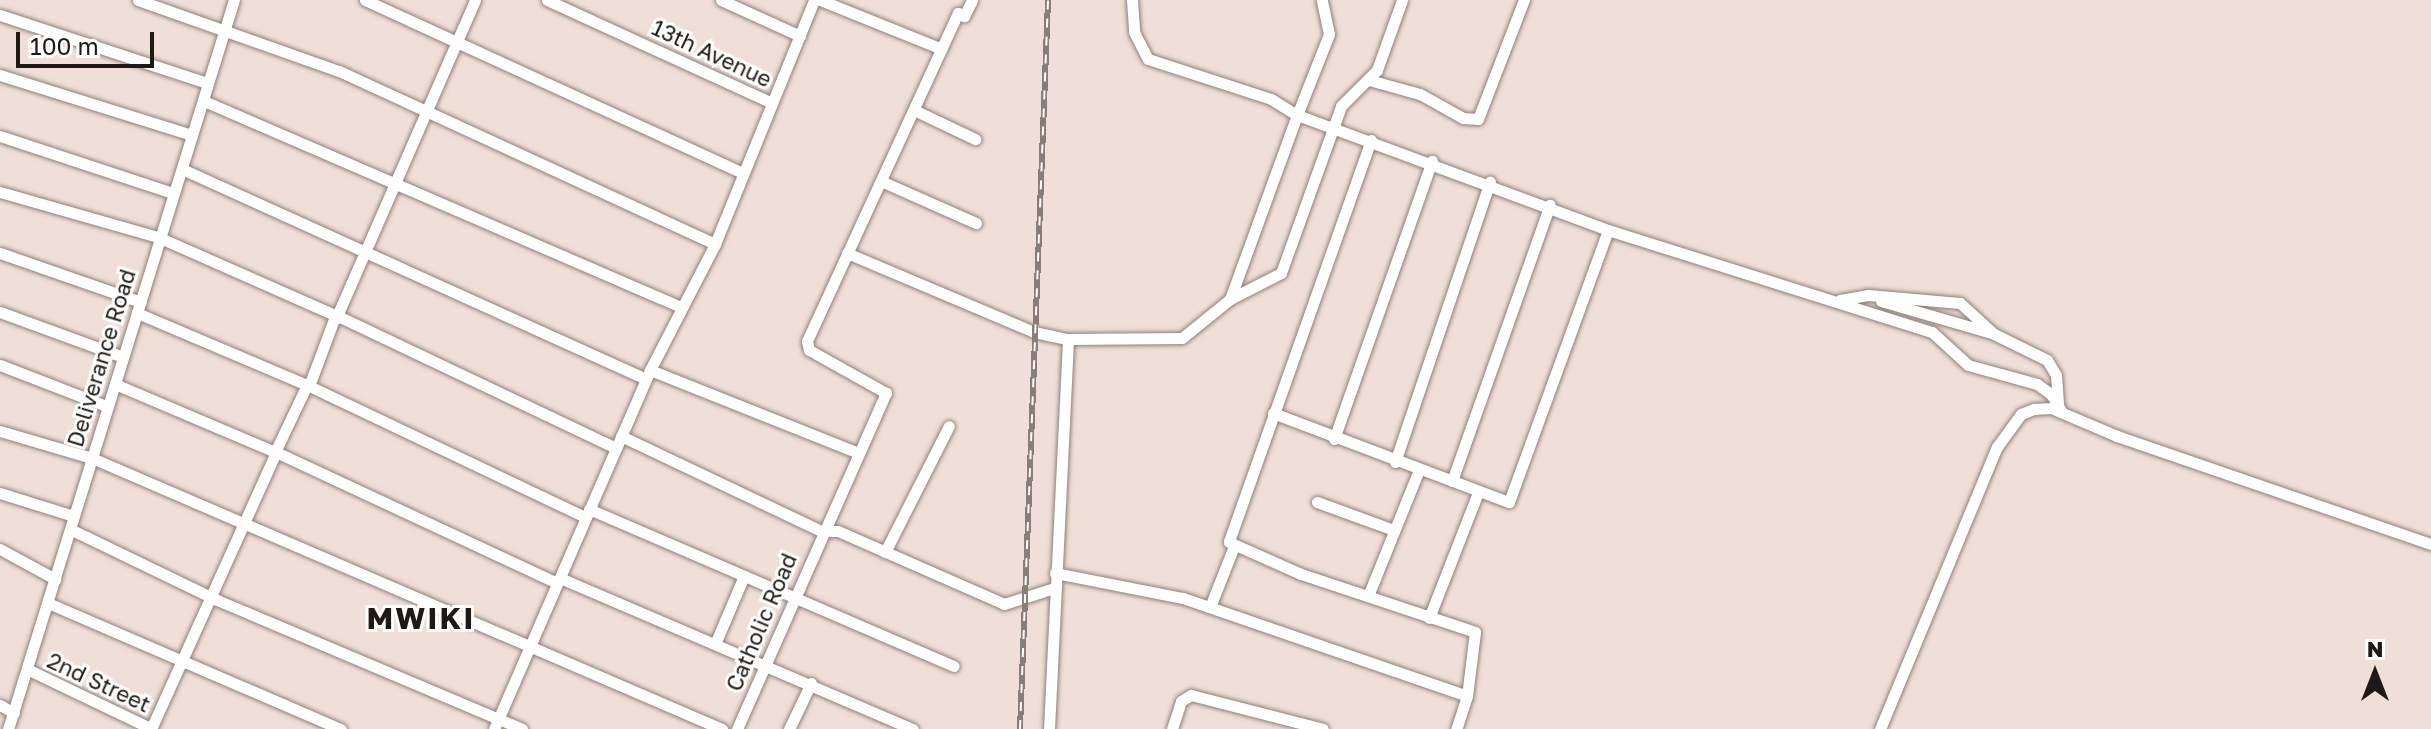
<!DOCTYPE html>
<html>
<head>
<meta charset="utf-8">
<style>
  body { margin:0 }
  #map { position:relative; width:2431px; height:729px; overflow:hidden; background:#f0dfd8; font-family:"Golos Text",sans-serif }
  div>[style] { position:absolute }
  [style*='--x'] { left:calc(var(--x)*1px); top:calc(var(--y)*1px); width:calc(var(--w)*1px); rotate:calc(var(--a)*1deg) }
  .roads { filter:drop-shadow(0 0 2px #8f807a) drop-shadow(0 0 2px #8f807a) }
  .minor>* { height:11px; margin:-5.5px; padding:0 5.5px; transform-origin:5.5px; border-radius:5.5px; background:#fff }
  .rail>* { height:6px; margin-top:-3px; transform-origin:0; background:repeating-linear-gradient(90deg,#fff 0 9px,#887d78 0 18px); box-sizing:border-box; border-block:2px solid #887d78 }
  span { translate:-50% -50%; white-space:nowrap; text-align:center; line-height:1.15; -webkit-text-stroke:6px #fff; paint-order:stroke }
  .street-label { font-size:22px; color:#1e1916 }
  .district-label { font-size:30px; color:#1e1916; font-weight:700; letter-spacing:2px }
  .north { position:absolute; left:2335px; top:633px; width:80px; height:80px; -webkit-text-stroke:6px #fff; paint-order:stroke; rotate:0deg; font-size:22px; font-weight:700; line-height:32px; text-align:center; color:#1e1916 }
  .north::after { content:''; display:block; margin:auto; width:28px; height:36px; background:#1e1916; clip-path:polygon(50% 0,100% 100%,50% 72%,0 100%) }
  .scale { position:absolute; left:16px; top:32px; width:138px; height:36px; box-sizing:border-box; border:4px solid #1e1916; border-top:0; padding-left:10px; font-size:24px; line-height:28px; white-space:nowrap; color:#1e1916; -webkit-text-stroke:6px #fff; paint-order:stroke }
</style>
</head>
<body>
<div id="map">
  <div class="roads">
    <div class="minor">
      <div style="--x:138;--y:0;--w:213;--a:19.5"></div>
      <div style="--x:339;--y:71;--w:414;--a:24.7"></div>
      <div style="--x:365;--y:0;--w:413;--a:24.6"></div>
      <div style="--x:547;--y:0;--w:247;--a:24.6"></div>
      <div style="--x:721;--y:0;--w:87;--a:24.5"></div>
      <div style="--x:820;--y:0;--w:131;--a:21.9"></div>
      <div style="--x:1132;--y:0;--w:32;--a:86"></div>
      <div style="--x:1134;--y:32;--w:30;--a:63"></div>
      <div style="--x:1148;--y:59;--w:129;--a:18"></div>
      <div style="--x:1271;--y:99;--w:31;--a:32"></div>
      <div style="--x:1297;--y:115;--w:196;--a:110"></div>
      <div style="--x:0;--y:15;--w:218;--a:18.2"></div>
      <div style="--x:0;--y:75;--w:201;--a:17.4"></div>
      <div style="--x:1369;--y:80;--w:53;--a:15.4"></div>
      <div style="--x:1420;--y:94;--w:49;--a:29.2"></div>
      <div style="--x:1463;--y:118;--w:15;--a:4"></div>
      <div style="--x:1478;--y:119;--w:128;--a:-68.9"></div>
      <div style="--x:204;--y:101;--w:520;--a:23.36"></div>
      <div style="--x:914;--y:110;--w:68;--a:25.4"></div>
      <div style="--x:0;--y:136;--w:181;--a:18.3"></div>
      <div style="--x:1371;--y:140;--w:426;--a:109.5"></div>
      <div style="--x:1229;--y:542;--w:79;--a:24"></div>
      <div style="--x:1301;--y:574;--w:183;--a:18.4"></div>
      <div style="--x:1475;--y:632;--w:64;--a:97.1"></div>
      <div style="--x:1467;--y:696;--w:35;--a:108"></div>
      <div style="--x:182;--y:169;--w:509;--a:24.35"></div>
      <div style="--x:881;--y:181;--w:104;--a:23.9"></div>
      <div style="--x:0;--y:192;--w:164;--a:15.9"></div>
      <div style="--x:158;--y:237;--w:196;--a:23.8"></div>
      <div style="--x:337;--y:316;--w:345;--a:-66.4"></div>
      <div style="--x:1608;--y:230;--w:340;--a:17.5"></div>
      <div style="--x:1932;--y:332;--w:49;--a:42.5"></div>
      <div style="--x:1968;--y:365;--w:72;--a:15.4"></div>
      <div style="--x:2037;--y:384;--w:17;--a:36"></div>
      <div style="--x:2051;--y:394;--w:21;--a:59"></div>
      <div style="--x:0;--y:253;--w:149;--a:19.2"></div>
      <div style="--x:847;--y:253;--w:203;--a:22.9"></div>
      <div style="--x:1034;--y:332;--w:35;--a:12"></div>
      <div style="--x:1068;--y:339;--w:114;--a:-0.5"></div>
      <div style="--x:1182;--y:338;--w:62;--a:-39.1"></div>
      <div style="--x:1230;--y:299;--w:57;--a:-27"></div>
      <div style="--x:1281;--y:273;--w:177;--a:-70.2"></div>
      <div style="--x:1341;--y:106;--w:51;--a:-45"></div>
      <div style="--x:1377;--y:70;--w:74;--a:-70.3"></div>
      <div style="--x:1840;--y:300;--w:28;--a:-10"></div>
      <div style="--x:1868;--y:295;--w:92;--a:5"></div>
      <div style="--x:1960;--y:303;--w:46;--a:42.4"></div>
      <div style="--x:1994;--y:334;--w:59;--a:26.1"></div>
      <div style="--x:2047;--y:360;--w:17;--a:59"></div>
      <div style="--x:2056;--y:375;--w:30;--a:86"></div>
      <div style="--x:1881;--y:301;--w:115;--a:16.2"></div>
      <div style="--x:0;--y:312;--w:131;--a:20.1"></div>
      <div style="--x:0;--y:365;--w:114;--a:21.1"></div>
      <div style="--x:650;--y:370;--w:222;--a:21.7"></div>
      <div style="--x:115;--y:384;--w:174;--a:23"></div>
      <div style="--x:275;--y:452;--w:74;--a:-64.5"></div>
      <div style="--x:307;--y:385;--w:185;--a:-157"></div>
      <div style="--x:1273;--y:413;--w:252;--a:20.7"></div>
      <div style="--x:1509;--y:502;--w:289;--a:-70"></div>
      <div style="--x:1608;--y:230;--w:332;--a:-159.7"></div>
      <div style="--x:1297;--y:115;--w:87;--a:-68.4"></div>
      <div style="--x:1329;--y:34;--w:35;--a:-102"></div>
      <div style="--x:0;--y:431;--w:96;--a:16.4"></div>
      <div style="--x:92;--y:458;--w:686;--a:23.28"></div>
      <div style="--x:621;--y:436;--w:221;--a:25.4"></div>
      <div style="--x:821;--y:531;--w:17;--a:0"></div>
      <div style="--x:838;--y:531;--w:181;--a:23.7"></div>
      <div style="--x:1004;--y:604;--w:52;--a:-17.7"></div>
      <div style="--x:1334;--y:439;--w:295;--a:-70.6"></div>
      <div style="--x:1395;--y:462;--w:296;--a:-71.3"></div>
      <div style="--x:1452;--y:481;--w:293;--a:-70.5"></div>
      <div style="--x:0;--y:493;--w:77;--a:17.3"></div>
      <div style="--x:1317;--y:502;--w:82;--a:20"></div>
      <div style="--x:589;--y:509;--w:397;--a:23.3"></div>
      <div style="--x:585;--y:517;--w:306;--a:-154.6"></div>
      <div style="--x:309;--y:386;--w:72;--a:-69.5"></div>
      <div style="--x:334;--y:319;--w:6;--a:-18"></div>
      <div style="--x:340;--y:317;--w:306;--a:25.4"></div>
      <div style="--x:72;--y:530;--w:161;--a:25.8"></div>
      <div style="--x:217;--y:600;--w:331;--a:22.9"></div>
      <div style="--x:0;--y:549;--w:63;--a:28.6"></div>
      <div style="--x:885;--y:552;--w:141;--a:-63.1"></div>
      <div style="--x:1055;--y:573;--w:130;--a:11.1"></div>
      <div style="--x:1183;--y:598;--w:300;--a:19"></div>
      <div style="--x:560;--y:578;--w:384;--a:23.2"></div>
      <div style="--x:1368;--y:596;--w:136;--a:-68"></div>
      <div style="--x:48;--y:603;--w:319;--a:23.3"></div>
      <div style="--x:1210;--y:607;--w:66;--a:-68.5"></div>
      <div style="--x:1429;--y:618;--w:135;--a:-68.7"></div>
      <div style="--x:715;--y:644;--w:74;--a:-66.9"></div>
      <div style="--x:29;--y:670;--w:136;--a:25.6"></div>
      <div style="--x:0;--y:705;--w:16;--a:30"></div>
      <div style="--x:8;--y:729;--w:763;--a:-72.78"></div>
      <div style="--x:151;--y:729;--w:304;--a:-65.7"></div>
      <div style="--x:276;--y:452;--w:310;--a:25"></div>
      <div style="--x:494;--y:729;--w:391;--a:-66.5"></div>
      <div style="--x:650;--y:370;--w:142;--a:-62.7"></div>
      <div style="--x:715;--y:244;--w:263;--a:-67.9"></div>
      <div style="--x:737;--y:729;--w:368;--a:-66.1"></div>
      <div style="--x:886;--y:393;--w:88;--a:-150.8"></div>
      <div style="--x:809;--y:350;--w:9;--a:-103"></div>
      <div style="--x:807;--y:341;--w:361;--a:-65.3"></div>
      <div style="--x:958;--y:13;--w:7;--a:27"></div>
      <div style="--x:964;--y:16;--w:18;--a:-63"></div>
      <div style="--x:789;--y:729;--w:51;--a:-64.4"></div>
      <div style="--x:1049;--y:729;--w:390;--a:-87.2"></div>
      <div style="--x:1172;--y:729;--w:29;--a:-72"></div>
      <div style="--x:1181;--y:701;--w:12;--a:-31"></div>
      <div style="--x:1191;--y:695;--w:136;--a:14.4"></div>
      <div style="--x:1880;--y:729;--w:305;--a:-67.5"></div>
      <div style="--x:1997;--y:447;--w:41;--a:-54"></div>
      <div style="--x:2021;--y:414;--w:14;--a:-21"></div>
      <div style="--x:2034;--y:409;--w:17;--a:-3"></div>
      <div style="--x:2051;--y:408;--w:72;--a:23"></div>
      <div style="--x:2117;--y:436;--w:332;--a:19"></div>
    </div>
  </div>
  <div class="rail">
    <div style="--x:1020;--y:729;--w:730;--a:-87.8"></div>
  </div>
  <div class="street-label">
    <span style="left:712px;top:53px;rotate:25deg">13th Avenue</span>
    <span style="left:101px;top:358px;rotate:-73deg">Deliverance Road</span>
    <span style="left:761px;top:622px;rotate:-67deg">Catholic Road</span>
    <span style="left:99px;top:682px;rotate:25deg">2nd Street</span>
  </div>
  <div class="district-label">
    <span style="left:421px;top:618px">MWIKI</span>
  </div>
  <div class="north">N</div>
  <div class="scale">100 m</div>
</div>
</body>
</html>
